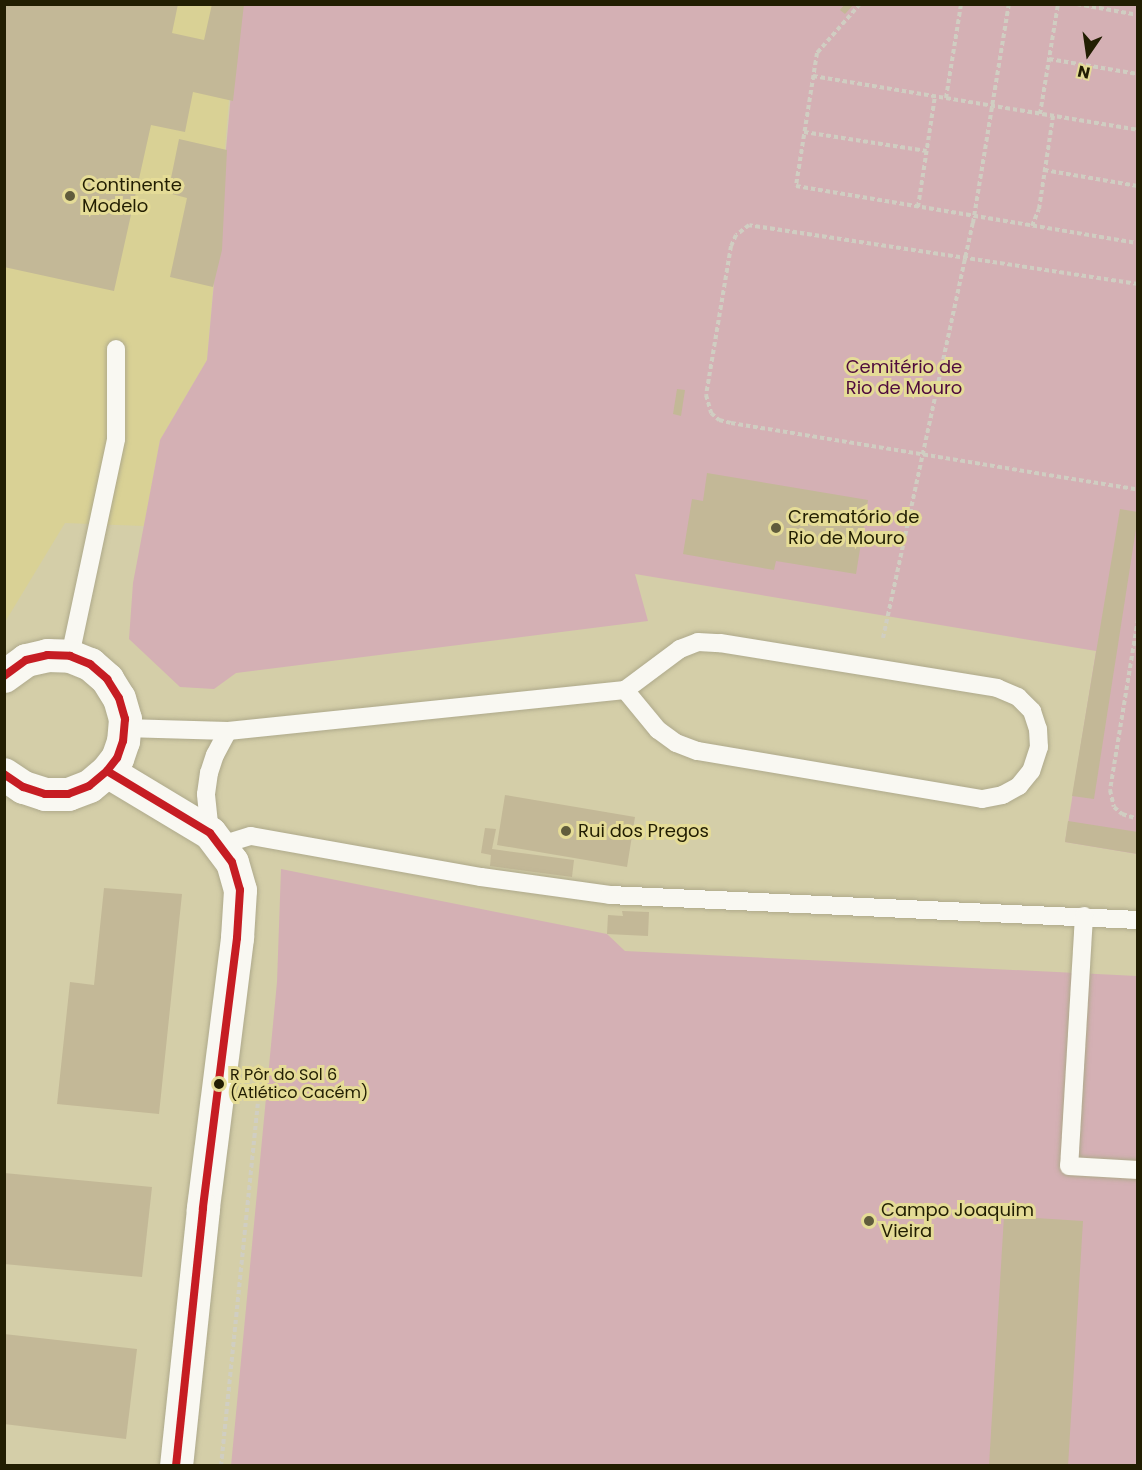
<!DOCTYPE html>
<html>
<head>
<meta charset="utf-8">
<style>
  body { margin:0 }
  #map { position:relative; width:1142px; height:1470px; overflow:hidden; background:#d4cea8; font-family:Poppins,sans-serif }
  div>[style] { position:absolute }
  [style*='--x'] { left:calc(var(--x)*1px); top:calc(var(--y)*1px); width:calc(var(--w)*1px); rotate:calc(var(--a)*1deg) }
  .built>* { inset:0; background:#d9d195 }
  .green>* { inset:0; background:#d4b0b4 }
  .building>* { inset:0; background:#c3b897 }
  .path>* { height:4px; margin-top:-2px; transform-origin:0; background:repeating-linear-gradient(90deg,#d0cec2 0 4.5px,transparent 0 7.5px) }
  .roads { filter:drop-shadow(0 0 2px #aea98b) drop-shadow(0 0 2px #aea98b) }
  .lane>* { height:18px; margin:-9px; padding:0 9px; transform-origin:9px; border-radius:9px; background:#f9f8f2 }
  .secondary>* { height:33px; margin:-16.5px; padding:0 16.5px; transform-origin:16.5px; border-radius:16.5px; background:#f9f8f2 }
  .bus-1>* { height:8px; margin:-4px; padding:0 4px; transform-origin:4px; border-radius:4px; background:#c61d23 }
  .dots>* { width:16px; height:16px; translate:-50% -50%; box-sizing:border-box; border:3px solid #e5dc97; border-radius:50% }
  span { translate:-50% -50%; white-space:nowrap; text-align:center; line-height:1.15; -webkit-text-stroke:6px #e5dc97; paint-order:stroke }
  .bus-label { font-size:16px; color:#221e02 }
  .left { translate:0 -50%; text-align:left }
  .poi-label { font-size:18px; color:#221e02 }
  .park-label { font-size:18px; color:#4f0b3d }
  .frame { position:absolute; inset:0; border:6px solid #221e02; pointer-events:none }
  .north { position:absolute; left:1058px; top:24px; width:60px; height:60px; -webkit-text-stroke:4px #e5dc97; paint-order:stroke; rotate:193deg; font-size:16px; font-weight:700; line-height:24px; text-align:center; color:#221e02 }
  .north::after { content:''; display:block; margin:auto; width:21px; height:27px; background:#221e02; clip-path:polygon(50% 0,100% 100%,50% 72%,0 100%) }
</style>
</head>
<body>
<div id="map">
  <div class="built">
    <div style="clip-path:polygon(5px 5px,237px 5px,207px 360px,160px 440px,144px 526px,65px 523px,5px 622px)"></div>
  </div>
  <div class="green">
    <div style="clip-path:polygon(239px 5px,1137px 5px,1137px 854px,1065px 842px,1096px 651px,635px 574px,648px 621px,236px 673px,214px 689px,180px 687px,129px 639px,133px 583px,160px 440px,207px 360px)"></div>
    <div style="clip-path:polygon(281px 869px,607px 934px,625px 951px,1137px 976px,1137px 1465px,231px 1466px,277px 982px)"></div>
  </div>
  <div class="building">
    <div style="clip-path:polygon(4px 4px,178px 4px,172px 33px,204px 40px,212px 4px,244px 4px,233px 101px,193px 92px,185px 132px,151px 125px,114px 291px,4px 267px)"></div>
    <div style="clip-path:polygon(845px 4px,854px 4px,845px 14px,840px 10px)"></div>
    <div style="clip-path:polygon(179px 139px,227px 150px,222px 250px,213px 287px,170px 277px,187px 198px,168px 193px)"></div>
    <div style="clip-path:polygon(677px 389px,685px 390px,681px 416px,673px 414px)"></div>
    <div style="clip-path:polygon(707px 473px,868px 500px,856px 574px,776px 561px,774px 570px,683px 554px,692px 499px,703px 501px)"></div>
    <div style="clip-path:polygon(1120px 509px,1138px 512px,1138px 516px,1094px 799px,1072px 796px)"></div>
    <div style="clip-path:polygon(505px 795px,635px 817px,627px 867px,497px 845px)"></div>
    <div style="clip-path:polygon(1068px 821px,1138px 832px,1138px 854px,1065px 842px)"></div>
    <div style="clip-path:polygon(485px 828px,496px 829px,492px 849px,574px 860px,572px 877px,490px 866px,491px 855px,481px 853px)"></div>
    <div style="clip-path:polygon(668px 832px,695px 834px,694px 839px,668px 837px)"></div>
    <div style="clip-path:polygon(104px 888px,182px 894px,159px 1114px,57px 1104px,70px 982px,94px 985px)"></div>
    <div style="clip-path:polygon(622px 911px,649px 912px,648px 936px,607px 934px,608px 915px,623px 916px)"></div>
    <div style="clip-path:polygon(4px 1173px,152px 1187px,142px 1277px,4px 1264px)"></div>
    <div style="clip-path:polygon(1004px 1216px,1083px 1221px,1068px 1466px,989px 1466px)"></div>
    <div style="clip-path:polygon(4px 1334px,137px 1349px,126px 1439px,4px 1424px)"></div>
  </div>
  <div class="path">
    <div style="--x:860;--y:4;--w:65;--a:131.3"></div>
    <div style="--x:817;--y:53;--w:135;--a:99"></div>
    <div style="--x:796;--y:186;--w:347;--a:9.5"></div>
    <div style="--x:1077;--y:4;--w:62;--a:10.2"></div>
    <div style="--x:1049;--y:59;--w:90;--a:9.6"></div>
    <div style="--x:813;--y:76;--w:329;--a:9.4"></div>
    <div style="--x:946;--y:98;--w:95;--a:-80.9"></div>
    <div style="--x:1040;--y:114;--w:111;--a:-80.7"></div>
    <div style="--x:804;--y:132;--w:124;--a:8.8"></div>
    <div style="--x:1044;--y:170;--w:95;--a:9.7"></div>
    <div style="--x:918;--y:207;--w:112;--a:-81.3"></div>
    <div style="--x:1032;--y:226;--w:18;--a:-68"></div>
    <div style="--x:1039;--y:209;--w:94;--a:-81.4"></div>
    <div style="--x:1138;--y:284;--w:393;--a:-171.4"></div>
    <div style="--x:749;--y:225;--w:16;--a:142"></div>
    <div style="--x:736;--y:235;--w:12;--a:114"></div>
    <div style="--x:731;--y:246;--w:151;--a:99.5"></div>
    <div style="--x:706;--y:395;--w:19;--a:74"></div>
    <div style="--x:711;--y:413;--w:11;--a:41"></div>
    <div style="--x:719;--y:420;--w:12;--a:14"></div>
    <div style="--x:731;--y:423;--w:412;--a:9.3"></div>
    <div style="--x:1138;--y:619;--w:173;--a:99.3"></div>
    <div style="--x:1110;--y:790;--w:17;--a:77"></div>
    <div style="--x:1114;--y:807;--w:11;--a:41"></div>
    <div style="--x:1122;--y:814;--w:17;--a:17"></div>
    <div style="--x:883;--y:638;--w:425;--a:-77.8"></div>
    <div style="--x:973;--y:223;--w:222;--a:-80.7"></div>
    <div style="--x:221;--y:1466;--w:364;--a:-84.2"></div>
  </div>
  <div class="roads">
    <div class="lane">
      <div style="--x:70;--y:656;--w:222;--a:-78"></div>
      <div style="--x:116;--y:439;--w:90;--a:-90"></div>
      <div style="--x:124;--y:728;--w:104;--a:1.7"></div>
      <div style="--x:228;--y:731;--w:399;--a:-5.9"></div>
      <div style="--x:625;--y:690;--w:69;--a:-36.7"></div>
      <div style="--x:680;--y:649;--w:19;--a:-21"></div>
      <div style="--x:698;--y:642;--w:22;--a:3"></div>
      <div style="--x:720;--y:643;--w:281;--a:9.2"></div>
      <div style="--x:997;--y:688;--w:23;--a:23"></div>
      <div style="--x:1018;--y:697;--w:20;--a:45"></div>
      <div style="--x:1032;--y:711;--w:19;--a:72"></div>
      <div style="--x:1038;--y:729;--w:18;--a:87"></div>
      <div style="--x:1039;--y:747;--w:25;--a:108"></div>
      <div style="--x:1031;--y:771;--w:19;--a:129"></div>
      <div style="--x:1019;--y:786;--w:18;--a:151"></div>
      <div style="--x:1003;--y:795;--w:21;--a:169"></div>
      <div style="--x:982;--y:799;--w:289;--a:-170.4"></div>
      <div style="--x:697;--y:751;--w:22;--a:-159"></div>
      <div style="--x:676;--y:743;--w:22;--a:-144"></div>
      <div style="--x:658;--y:730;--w:52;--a:-129.5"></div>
      <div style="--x:210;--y:833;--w:39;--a:-96"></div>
      <div style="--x:206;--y:794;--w:21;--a:-82"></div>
      <div style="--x:209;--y:773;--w:19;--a:-72"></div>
      <div style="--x:215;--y:755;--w:27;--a:-62"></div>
      <div style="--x:221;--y:845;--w:31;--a:-17"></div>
      <div style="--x:251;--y:836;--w:234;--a:10.1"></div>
      <div style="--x:481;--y:877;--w:130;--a:7.9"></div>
      <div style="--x:610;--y:895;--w:529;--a:2.71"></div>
      <div style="--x:1084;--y:916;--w:250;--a:93.4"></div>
      <div style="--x:1069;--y:1166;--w:69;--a:3.3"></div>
    </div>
    <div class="secondary">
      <div style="--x:4;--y:676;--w:27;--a:-36"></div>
      <div style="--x:26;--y:660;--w:22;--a:-13"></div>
      <div style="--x:47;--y:655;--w:23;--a:2"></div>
      <div style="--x:70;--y:656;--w:22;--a:22"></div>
      <div style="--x:90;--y:664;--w:23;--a:41"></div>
      <div style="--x:107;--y:679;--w:22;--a:58"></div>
      <div style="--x:119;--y:698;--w:22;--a:74"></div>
      <div style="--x:125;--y:719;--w:22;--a:95"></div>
      <div style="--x:123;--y:741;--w:18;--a:109"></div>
      <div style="--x:117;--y:758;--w:16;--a:128"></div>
      <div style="--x:107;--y:771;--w:23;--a:140"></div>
      <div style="--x:89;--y:786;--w:22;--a:159"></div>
      <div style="--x:68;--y:794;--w:23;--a:180"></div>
      <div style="--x:45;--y:794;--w:23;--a:-162"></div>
      <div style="--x:23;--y:787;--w:23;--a:-146"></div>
      <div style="--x:107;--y:771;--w:120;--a:31"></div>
      <div style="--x:210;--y:833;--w:36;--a:53"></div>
      <div style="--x:232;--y:862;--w:29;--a:74"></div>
      <div style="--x:240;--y:890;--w:48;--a:93.6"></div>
      <div style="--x:237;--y:938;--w:273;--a:97.2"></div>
      <div style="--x:203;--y:1209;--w:258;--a:96"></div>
    </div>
  </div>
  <div class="bus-1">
    <div style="--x:4;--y:676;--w:27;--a:-36"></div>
    <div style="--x:26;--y:660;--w:22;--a:-13"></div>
    <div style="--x:47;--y:655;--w:23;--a:2"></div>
    <div style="--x:70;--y:656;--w:22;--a:22"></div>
    <div style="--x:90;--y:664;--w:23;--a:41"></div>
    <div style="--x:107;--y:679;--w:22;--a:58"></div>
    <div style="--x:119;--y:698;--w:22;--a:74"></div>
    <div style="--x:125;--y:719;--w:22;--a:95"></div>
    <div style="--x:123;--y:741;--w:18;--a:109"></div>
    <div style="--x:117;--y:758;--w:16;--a:128"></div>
    <div style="--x:107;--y:771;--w:23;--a:140"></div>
    <div style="--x:89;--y:786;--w:22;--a:159"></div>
    <div style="--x:68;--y:794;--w:23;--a:180"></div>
    <div style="--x:45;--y:794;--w:23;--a:-162"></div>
    <div style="--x:23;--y:787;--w:23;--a:-146"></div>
    <div style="--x:107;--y:771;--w:120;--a:31"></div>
    <div style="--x:210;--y:833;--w:36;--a:53"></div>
    <div style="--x:232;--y:862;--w:29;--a:74"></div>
    <div style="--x:240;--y:890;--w:48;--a:93.6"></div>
    <div style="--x:237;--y:938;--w:273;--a:97.2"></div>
    <div style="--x:203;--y:1209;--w:258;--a:96"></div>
  </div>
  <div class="dots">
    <div style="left:70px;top:196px;background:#605c3c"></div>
    <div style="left:776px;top:528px;background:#605c3c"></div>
    <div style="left:566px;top:831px;background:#605c3c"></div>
    <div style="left:219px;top:1084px;background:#221e02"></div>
    <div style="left:869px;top:1221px;background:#605c3c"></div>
  </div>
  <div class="bus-label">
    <span class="left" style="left:230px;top:1084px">R Pôr do Sol 6<br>(Atlético Cacém)</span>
  </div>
  <div class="poi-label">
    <span class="left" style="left:82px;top:196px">Continente<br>Modelo</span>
    <span class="left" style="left:788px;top:528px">Crematório de<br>Rio de Mouro</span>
    <span class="left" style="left:578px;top:831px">Rui dos Pregos</span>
    <span class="left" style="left:881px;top:1221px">Campo Joaquim<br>Vieira</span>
  </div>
  <div class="park-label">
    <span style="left:904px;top:378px">Cemitério de<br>Rio de Mouro</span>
  </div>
  <div class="frame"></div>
  <div class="north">N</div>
</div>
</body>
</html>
